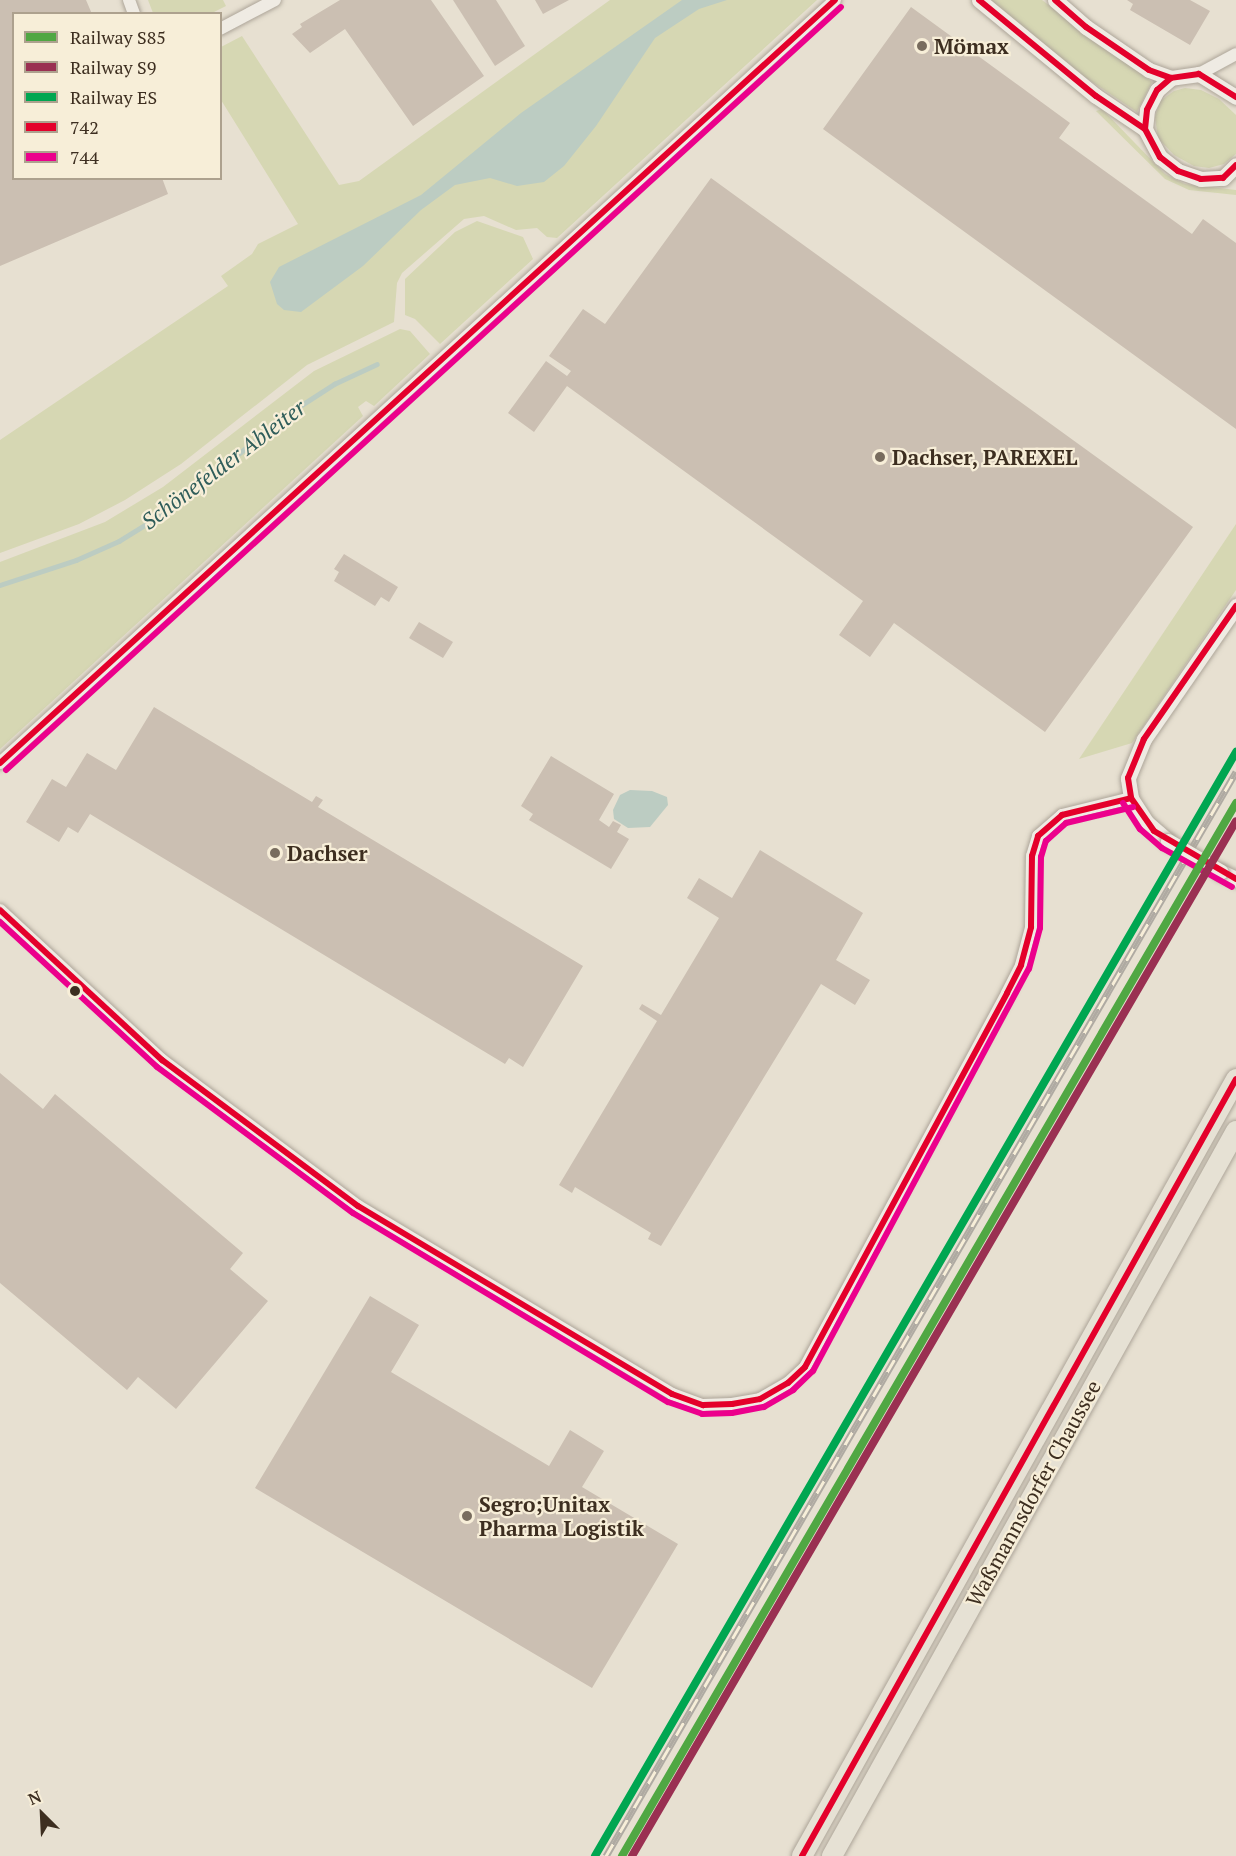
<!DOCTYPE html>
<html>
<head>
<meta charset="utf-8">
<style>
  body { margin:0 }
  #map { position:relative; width:1236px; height:1856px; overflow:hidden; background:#e7e0d1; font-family:"PT Serif",serif }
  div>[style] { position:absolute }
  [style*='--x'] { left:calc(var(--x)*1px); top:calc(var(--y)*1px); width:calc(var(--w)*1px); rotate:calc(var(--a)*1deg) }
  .green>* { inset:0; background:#d6d7b3 }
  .water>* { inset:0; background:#bcccc2 }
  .stream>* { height:4.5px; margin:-2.25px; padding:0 2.25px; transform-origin:2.25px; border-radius:2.25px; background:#bcccc2 }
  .building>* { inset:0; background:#cbbfb2 }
  .roads { filter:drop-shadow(0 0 2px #ada599) drop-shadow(0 0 2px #ada599) }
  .minor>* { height:12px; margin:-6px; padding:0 6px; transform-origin:6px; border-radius:6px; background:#efebe3 }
  .tertiary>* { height:15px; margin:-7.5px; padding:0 7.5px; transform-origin:7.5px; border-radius:7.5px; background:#efebe3 }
  .primary>* { height:20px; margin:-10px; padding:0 10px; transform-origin:10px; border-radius:10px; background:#e6e1d4 }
  .rail>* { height:7px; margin-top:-3.5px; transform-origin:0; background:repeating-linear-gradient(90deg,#f7eed8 0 14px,#afaaa2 0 28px); box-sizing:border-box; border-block:2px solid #afaaa2 }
  .bridges { filter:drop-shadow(0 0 2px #ada599) drop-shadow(0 0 2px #ada599) }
  .tertiary-bridge>* { height:15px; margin:-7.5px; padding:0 7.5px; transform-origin:7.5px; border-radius:7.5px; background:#efebe3 }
  .bus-1>* { height:6px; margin:-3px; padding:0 3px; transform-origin:3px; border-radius:3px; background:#e4002b }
  .bus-2>* { height:6px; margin:-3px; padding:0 3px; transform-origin:3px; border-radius:3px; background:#ec008c }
  .rail-1>* { height:8px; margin:-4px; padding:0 4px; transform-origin:4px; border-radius:4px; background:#50a743 }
  .rail-2>* { height:8px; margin:-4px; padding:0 4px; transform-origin:4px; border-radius:4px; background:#9a3052 }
  .rail-3>* { height:8px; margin:-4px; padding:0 4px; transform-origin:4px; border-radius:4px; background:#00a651 }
  .dots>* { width:16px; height:16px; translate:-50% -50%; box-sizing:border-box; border:3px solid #f7eed8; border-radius:50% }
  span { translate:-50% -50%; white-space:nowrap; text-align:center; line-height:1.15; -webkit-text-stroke:4.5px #f7eed8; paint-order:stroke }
  .poi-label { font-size:21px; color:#3d2e20; font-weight:700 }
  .left { translate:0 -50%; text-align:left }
  .street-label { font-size:21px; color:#3d2e20 }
  .water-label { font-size:22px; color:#2f5d5a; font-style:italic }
  .legend { position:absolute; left:12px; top:12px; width:210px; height:168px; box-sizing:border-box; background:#f7eed8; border:2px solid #ada18e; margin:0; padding:8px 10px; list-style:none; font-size:18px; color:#3d2e20 }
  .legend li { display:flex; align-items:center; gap:12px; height:30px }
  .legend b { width:30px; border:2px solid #ada18e }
  .north { position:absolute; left:12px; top:1784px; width:60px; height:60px; -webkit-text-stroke:4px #f7eed8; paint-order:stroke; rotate:336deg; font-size:16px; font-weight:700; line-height:24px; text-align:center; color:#3d2e20 }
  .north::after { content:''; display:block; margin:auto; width:21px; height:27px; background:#3d2e20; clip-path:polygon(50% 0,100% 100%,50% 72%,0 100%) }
</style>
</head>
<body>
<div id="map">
  <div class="green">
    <div style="clip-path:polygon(148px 0,223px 0,226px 6px,212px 13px,153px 13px)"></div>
    <div style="clip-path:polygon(610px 0,817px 0,557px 238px,547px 237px,537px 228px,516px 230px,484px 216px,464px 219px,402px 273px,397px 283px,394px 322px,307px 365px,181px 464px,125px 500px,79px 524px,0 553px,0 440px,228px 286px,221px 276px,252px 254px,258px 244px,298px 224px,221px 100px,221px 47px,242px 36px,339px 185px,359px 181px)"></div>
    <div style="clip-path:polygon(988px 0,1042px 0,1152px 82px,1137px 112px,1070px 67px)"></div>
    <div style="clip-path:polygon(1185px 88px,1201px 90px,1219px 99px,1236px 115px,1236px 154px,1224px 164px,1209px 168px,1194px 166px,1174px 155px,1158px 138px,1155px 117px,1160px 101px,1174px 91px)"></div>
    <div style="clip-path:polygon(1102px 109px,1165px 174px,1185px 184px,1236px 190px,1236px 195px,1189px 190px,1165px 179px,1096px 111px)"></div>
    <div style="clip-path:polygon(477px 221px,523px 237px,533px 259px,440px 344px,415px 319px,405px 315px,405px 279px,455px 232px)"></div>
    <div style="clip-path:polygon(400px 329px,410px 331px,430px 354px,374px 406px,366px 401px,358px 407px,363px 416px,0 749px,0 562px,105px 522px,163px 487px,314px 371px)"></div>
    <div style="clip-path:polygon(1236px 524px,1236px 590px,1132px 743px,1079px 759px)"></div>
  </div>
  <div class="water">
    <div style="clip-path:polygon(682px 0,727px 0,699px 9px,655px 38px,596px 126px,564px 166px,544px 182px,517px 186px,490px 178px,455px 185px,421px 210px,363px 266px,301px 312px,284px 310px,277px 304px,270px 282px,279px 267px,421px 195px,521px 113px)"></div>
    <div style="clip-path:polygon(630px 790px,652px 791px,667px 797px,668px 805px,650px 827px,628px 828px,614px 819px,613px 810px,620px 795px)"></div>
  </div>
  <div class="stream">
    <div style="--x:0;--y:585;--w:80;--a:-18.2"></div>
    <div style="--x:76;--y:560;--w:47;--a:-23.8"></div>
    <div style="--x:119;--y:541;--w:49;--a:-31.8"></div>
    <div style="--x:161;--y:515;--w:169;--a:-38.3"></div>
    <div style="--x:294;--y:410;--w:48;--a:-33"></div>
    <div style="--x:334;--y:384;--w:47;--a:-24.9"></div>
  </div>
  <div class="building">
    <div style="clip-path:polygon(0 0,86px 0,92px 14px,14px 14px,14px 178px,162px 178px,168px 194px,0 266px)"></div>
    <div style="clip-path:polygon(340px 0,431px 0,484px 76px,413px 126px,345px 29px,310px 53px,292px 34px,302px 27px,300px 24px)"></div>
    <div style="clip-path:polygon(453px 0,496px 0,525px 46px,495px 66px)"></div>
    <div style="clip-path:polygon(535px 0,569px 0,543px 14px)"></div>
    <div style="clip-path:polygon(1127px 0,1190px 0,1210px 11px,1190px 45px,1130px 10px,1133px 4px)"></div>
    <div style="clip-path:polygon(911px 7px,1070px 123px,1059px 138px,1192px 234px,1203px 219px,1236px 243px,1236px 429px,823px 129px)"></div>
    <div style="clip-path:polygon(711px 178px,1193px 527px,1045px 732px,894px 623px,870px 657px,839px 635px,863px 601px,567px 386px,534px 432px,508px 413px,546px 361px,567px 376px,571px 371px,549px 356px,583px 309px,605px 324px)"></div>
    <div style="clip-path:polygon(344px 554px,398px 587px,389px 602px,381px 597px,375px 606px,334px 581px,339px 572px,334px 569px)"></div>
    <div style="clip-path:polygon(419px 622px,453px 642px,443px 658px,409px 638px)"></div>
    <div style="clip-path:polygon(154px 707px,312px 802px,316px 796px,323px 800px,318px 807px,583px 966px,523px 1067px,509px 1058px,505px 1064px,90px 814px,78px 833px,68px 827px,59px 842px,26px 822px,52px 779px,66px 787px,87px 753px,116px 770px)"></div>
    <div style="clip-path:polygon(551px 756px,614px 794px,599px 820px,609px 827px,613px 821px,621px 825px,617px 832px,629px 839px,611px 869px,529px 820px,533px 814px,521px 806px)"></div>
    <div style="clip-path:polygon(760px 850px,863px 913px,836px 960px,870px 980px,855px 1005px,821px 984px,661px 1246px,648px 1239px,651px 1233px,575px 1187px,572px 1193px,559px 1185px,657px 1021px,639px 1009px,642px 1004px,661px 1015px,719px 918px,687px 898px,699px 878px,732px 898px)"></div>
    <div style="clip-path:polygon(0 1073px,43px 1109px,55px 1094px,243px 1253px,230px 1269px,268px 1301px,176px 1409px,138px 1377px,127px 1390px,0 1283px)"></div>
    <div style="clip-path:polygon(370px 1296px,419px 1325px,391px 1372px,549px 1466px,570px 1430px,604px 1451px,582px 1487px,678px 1544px,592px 1688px,255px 1488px)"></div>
  </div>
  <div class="roads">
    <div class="minor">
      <div style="--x:129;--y:0;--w:15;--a:70"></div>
      <div style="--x:220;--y:29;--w:62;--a:-27.8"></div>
      <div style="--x:1199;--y:74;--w:42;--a:-28.4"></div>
      <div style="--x:0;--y:763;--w:1131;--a:-42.42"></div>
      <div style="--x:0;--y:910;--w:221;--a:42.8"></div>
      <div style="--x:162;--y:1060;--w:244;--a:36.7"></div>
      <div style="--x:358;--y:1206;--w:366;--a:30.9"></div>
      <div style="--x:672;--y:1394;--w:33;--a:20"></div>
      <div style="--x:703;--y:1405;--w:29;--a:-2"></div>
      <div style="--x:732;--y:1404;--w:28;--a:-10"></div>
      <div style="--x:760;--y:1399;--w:32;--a:-30"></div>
      <div style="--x:788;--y:1383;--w:23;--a:-43"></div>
      <div style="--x:805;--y:1367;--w:425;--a:-61.6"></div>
      <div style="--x:1007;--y:993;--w:31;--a:-63"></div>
      <div style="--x:1021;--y:965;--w:39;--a:-75"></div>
      <div style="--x:1031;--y:927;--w:71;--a:-89.2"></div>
      <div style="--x:1032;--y:856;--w:21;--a:-73"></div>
      <div style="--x:1038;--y:836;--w:32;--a:-41"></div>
      <div style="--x:1062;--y:815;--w:71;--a:-13.8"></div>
    </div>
    <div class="tertiary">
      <div style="--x:979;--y:0;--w:151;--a:39.4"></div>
      <div style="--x:1096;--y:96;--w:59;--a:34"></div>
      <div style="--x:1055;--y:0;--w:41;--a:41.1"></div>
      <div style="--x:1086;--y:27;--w:76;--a:34.3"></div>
      <div style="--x:1149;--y:70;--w:23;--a:20"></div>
      <div style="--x:1236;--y:97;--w:44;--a:-148.1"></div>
      <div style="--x:1199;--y:74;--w:28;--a:172"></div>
      <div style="--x:1171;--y:78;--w:18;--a:139"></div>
      <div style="--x:1157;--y:90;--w:22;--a:117"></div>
      <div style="--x:1147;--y:110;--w:19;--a:96"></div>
      <div style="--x:1145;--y:129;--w:32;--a:62"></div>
      <div style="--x:1160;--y:157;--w:23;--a:38"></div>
      <div style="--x:1178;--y:171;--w:24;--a:19"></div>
      <div style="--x:1201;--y:179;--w:22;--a:-3"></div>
      <div style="--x:1223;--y:178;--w:18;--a:-45"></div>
      <div style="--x:1168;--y:841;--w:28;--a:-139"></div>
      <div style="--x:1147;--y:823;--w:30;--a:-123"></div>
      <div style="--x:1131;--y:798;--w:20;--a:-99"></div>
      <div style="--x:1128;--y:778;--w:42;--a:-67.7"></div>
      <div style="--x:1144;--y:739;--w:162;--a:-55.3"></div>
      <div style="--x:1221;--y:872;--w:17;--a:25"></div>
    </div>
    <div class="primary">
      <div style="--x:802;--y:1856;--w:890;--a:-60.81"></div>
      <div style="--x:832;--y:1856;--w:830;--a:-60.87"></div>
    </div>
  </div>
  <div class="rail">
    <div style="--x:606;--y:1856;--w:1254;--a:-59.84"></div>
  </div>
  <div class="bridges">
    <div class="tertiary-bridge">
      <div style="--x:1168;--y:841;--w:61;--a:30.3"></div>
    </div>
  </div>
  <div class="bus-1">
    <div style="--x:979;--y:0;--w:151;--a:39.4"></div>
    <div style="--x:1096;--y:96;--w:59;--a:34"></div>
    <div style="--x:1055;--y:0;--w:41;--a:41.1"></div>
    <div style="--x:1086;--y:27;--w:76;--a:34.3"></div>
    <div style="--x:1149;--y:70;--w:23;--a:20"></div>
    <div style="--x:1236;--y:97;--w:44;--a:-148.1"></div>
    <div style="--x:1199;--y:74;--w:28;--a:172"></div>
    <div style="--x:1171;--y:78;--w:18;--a:139"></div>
    <div style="--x:1157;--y:90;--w:22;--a:117"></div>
    <div style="--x:1147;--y:110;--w:19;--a:96"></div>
    <div style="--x:1145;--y:129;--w:32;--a:62"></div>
    <div style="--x:1160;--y:157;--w:23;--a:38"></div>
    <div style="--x:1178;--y:171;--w:24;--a:19"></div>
    <div style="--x:1201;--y:179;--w:22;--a:-3"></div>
    <div style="--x:1223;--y:178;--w:18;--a:-45"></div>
    <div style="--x:1236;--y:606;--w:162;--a:124.7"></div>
    <div style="--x:1144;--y:739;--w:42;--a:112.3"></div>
    <div style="--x:1128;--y:778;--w:20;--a:81"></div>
    <div style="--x:1131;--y:798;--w:40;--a:55.1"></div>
    <div style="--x:1154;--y:831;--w:95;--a:30.3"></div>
    <div style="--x:0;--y:763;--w:1131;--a:-42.42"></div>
    <div style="--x:0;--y:910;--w:221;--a:42.8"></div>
    <div style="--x:162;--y:1060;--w:244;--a:36.7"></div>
    <div style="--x:358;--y:1206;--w:366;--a:30.9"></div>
    <div style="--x:672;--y:1394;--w:33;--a:20"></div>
    <div style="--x:703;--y:1405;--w:29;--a:-2"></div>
    <div style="--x:732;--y:1404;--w:28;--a:-10"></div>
    <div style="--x:760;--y:1399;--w:32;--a:-30"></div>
    <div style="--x:788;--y:1383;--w:23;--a:-43"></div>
    <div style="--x:805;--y:1367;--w:425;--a:-61.6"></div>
    <div style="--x:1007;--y:993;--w:31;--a:-63"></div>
    <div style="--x:1021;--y:965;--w:39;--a:-75"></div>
    <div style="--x:1031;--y:927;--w:71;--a:-89.2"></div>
    <div style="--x:1032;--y:856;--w:21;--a:-73"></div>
    <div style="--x:1038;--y:836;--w:32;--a:-41"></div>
    <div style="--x:1062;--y:815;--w:71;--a:-13.8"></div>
    <div style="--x:802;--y:1856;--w:890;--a:-60.81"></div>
  </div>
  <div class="bus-2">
    <div style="--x:6;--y:770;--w:1131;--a:-42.42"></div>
    <div style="--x:1123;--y:803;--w:31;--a:57"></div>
    <div style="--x:1140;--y:829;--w:29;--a:41"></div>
    <div style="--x:1162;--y:848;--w:80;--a:29.1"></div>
    <div style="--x:0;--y:922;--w:214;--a:42.7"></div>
    <div style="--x:157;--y:1067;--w:244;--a:36.7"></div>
    <div style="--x:353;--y:1213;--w:367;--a:31"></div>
    <div style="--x:668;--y:1402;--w:36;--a:19"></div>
    <div style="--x:702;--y:1414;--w:30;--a:-2"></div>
    <div style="--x:732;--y:1413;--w:33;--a:-11"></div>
    <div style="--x:764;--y:1407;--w:34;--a:-30"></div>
    <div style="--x:793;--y:1390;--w:28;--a:-44"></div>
    <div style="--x:813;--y:1371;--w:456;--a:-61.8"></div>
    <div style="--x:1029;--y:969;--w:42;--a:-75"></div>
    <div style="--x:1040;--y:928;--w:71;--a:-89.2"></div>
    <div style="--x:1041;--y:857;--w:17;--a:-73"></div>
    <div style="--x:1046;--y:841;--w:27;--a:-42"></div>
    <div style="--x:1066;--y:823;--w:69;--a:-13.4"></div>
  </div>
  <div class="rail-1">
    <div style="--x:622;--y:1856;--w:1219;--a:-59.75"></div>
  </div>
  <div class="rail-2">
    <div style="--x:632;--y:1856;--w:1198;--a:-59.73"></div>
  </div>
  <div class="rail-3">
    <div style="--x:595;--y:1856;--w:1277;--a:-59.86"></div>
  </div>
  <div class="dots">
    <div style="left:922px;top:46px;background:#786c5e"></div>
    <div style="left:880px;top:457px;background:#786c5e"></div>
    <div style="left:275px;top:853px;background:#786c5e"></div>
    <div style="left:75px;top:991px;background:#3d2e20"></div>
    <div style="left:467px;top:1516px;background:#786c5e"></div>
  </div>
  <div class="poi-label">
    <span class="left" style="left:934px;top:46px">Mömax</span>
    <span class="left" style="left:892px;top:457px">Dachser, PAREXEL</span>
    <span class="left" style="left:287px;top:853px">Dachser</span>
    <span class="left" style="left:479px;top:1516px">Segro;Unitax<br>Pharma Logistik</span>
  </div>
  <div class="street-label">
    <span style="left:1033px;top:1493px;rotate:-61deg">Waßmannsdorfer Chaussee</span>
  </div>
  <div class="water-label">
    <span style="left:223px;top:464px;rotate:-37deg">Schönefelder Ableiter</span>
  </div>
  <ul class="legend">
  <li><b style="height:8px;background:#50a743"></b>Railway S85</li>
  <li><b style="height:8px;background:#9a3052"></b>Railway S9</li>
  <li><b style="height:8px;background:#00a651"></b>Railway ES</li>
  <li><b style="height:8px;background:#e4002b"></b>742</li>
  <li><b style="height:8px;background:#ec008c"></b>744</li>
  </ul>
  <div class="north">N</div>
</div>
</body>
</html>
